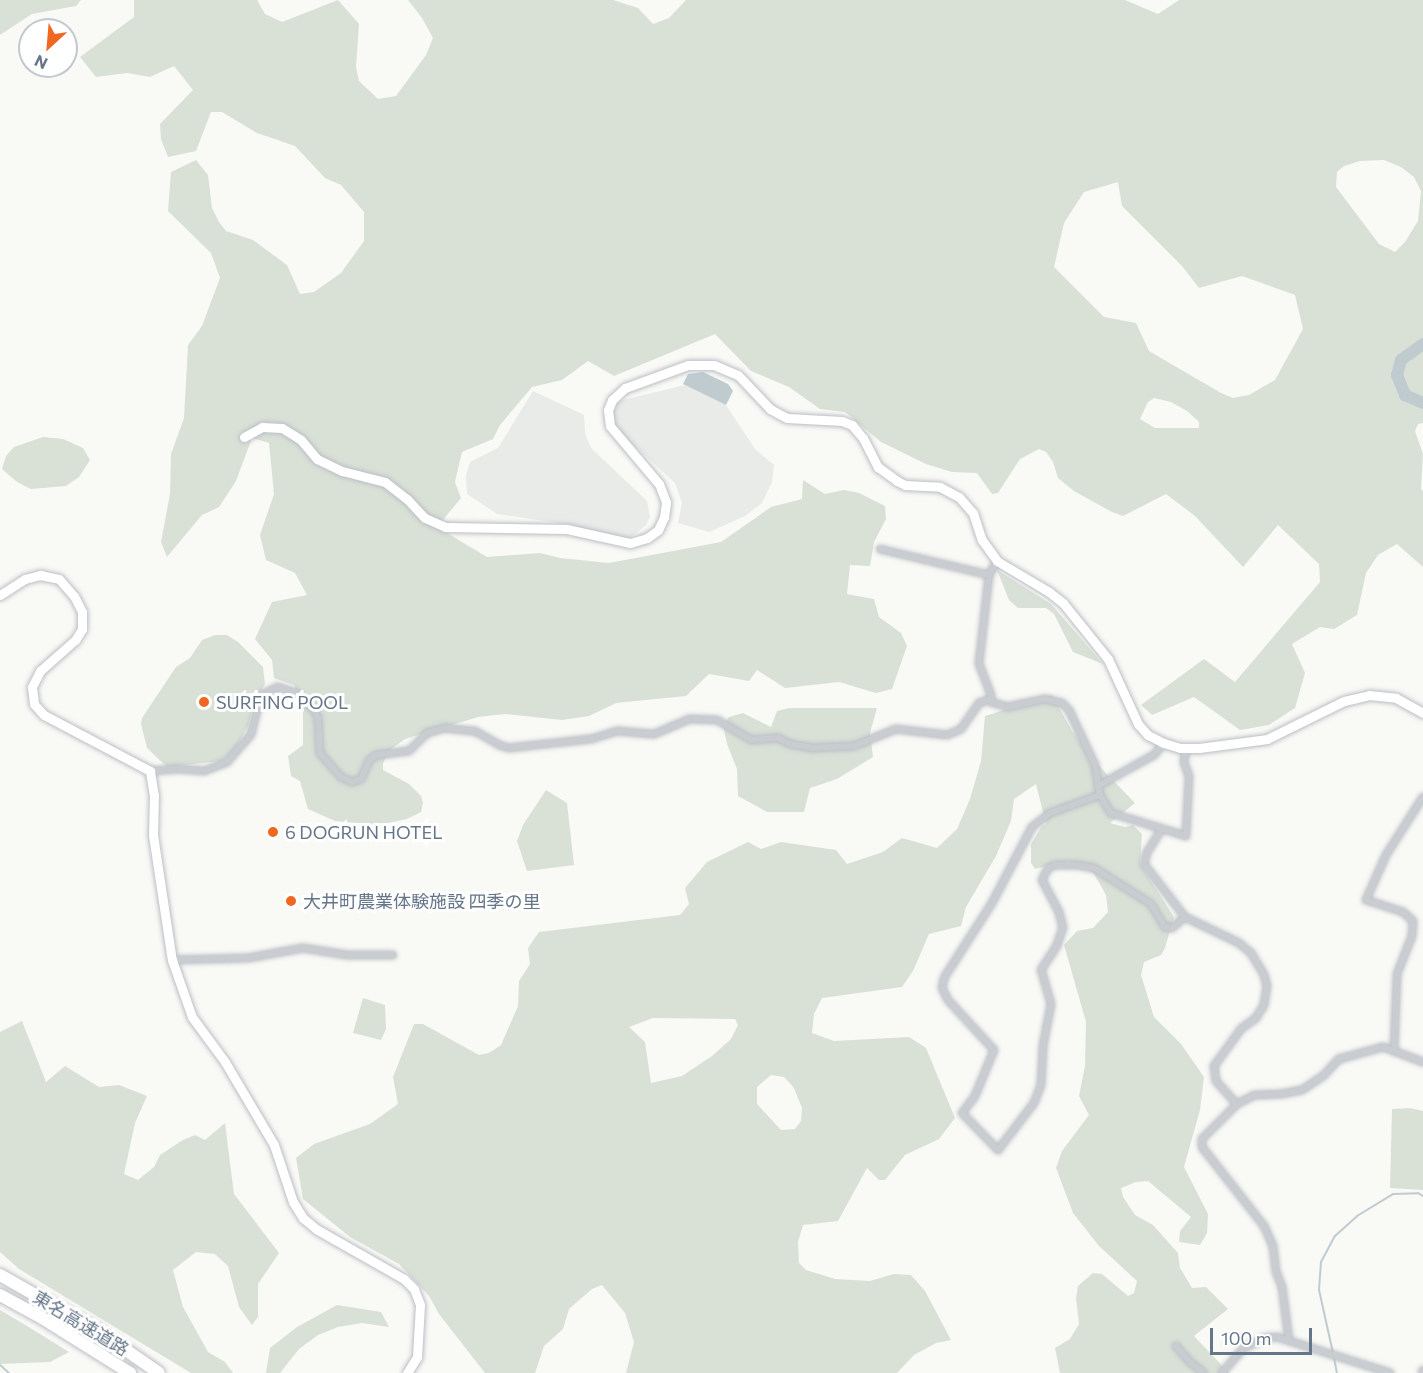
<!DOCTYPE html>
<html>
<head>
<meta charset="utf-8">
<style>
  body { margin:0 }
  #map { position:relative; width:1423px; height:1373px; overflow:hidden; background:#f9f9f6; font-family:Commissioner,"Noto Sans JP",sans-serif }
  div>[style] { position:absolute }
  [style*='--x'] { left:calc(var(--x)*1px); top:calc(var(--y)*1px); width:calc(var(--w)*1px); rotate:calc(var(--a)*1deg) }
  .built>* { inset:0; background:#e9ebe9 }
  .green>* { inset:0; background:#d9e1d7 }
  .water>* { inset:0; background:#c0cbd0 }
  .stream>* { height:2px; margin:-1px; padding:0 1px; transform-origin:1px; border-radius:1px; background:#c0cbd0 }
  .river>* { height:12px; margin:-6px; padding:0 6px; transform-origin:6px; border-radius:6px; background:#c0cbd0 }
  .roads { filter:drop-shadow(0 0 2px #bbbfc5) drop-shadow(0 0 2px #bbbfc5) }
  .street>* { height:6px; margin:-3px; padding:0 3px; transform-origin:3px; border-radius:3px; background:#c9ccd0 }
  .secondary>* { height:9px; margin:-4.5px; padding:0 4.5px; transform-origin:4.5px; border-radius:4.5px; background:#fff }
  .highway>* { height:12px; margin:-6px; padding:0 6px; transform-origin:6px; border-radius:6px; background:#fff }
  .dots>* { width:16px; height:16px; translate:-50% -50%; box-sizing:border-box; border:3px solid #fff; border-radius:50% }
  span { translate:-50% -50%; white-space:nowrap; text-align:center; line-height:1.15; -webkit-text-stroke:6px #fff; paint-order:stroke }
  .poi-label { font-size:18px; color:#667689 }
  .left { translate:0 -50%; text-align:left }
  .street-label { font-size:18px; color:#667689 }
  .north { position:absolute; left:18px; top:18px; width:60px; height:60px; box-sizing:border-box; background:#fff; border:2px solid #c2c8d0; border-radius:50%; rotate:206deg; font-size:16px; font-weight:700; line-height:24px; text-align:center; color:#667689 }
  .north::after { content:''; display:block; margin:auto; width:21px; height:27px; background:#ef6720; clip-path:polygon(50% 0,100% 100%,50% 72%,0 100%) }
  .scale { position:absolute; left:1210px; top:1328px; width:102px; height:27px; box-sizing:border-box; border:3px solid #667689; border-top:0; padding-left:8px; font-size:18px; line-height:21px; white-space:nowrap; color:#667689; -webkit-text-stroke:4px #fff; paint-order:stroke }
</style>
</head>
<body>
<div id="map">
  <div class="built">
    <div style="clip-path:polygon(685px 385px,726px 405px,755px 449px,774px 465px,772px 482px,762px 503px,745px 516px,709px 532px,678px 523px,682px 503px,675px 483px,614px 427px,613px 413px,619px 401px)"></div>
    <div style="clip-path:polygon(533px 391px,584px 415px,585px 433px,591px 448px,647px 501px,650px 517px,646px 525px,635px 534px,624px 540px,597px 535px,566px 524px,497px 514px,467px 494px,466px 476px,470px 462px,498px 448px)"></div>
  </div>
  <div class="green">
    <div style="clip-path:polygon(0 0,81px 0,76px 6px,32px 14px,0 35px)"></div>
    <div style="clip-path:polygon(evenodd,134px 0,257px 0,265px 14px,282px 22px,338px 0,359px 24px,356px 67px,359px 81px,378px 99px,396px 96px,426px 55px,433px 38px,422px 18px,408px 0,613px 0,638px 8px,653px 24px,669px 18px,686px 0,1125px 0,1158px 14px,1179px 0,1423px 0,1423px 423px,1418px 424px,1415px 431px,1423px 454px,1421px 489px,1423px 491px,1423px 567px,1397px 544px,1378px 555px,1366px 573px,1357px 615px,1334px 629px,1320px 627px,1292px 644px,1305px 673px,1295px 708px,1269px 725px,1240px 730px,1194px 697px,1152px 715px,1141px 705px,1204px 659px,1235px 682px,1320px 582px,1319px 564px,1278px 525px,1243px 567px,1195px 516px,1166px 494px,1123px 516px,1112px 512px,1074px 491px,1058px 478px,1053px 462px,1046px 452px,1039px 449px,1020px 459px,998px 493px,992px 494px,977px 473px,952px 472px,926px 464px,881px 442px,845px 412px,820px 409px,789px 387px,751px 371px,715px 334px,614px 376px,588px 361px,562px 380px,532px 387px,500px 425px,493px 439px,462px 452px,455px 482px,461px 498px,437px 527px,487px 557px,540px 553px,560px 558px,609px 563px,721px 542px,771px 507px,802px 499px,803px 480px,825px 494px,844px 490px,859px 493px,885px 506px,886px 519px,874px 542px,870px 566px,850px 565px,847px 594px,874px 599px,879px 617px,901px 633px,907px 646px,892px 689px,876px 693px,839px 682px,785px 688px,757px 670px,749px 681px,709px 674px,686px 696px,616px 703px,589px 716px,562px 720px,505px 714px,478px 717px,405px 739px,390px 750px,383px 763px,383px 770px,409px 784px,421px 796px,423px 803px,421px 812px,407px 819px,379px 825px,335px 821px,308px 809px,300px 781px,291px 776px,288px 756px,303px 745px,303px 709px,294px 685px,274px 678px,272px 660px,255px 639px,272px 602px,307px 595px,295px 573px,266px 560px,260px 535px,274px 494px,269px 443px,252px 438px,236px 481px,219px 507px,202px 515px,167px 557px,161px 542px,170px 494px,171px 454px,184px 418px,188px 345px,202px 326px,220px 278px,211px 253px,168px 211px,171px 172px,196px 160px,208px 175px,212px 208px,219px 222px,226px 231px,253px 240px,287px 265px,300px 294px,314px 292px,341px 273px,364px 241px,364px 212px,341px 185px,325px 178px,295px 146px,257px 133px,222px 112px,211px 112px,196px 151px,168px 157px,161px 139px,160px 124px,193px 90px,174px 66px,150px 77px,127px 73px,96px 77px,80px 57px,134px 17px,134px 0,1384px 160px,1401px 167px,1414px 177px,1421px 191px,1418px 221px,1405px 242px,1395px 252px,1379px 244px,1336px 187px,1337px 172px,1344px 166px,1360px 161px,1384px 160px,134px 0,1118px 182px,1122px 206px,1182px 266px,1199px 288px,1242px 276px,1295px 295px,1303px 329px,1275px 380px,1249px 395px,1233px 398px,1221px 393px,1149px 351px,1136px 323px,1104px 317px,1054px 267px,1064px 223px,1084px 192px,1118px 182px,134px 0,1154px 398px,1171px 402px,1187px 411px,1199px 422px,1199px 428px,1155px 428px,1140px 419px,1148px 402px,1154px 398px)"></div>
    <div style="clip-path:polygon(43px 437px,63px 439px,83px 448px,90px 460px,79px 477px,66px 486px,31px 489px,17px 482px,2px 469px,6px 456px,14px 447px)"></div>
    <div style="clip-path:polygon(997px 570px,1051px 604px,1103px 664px,1073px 652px,1054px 614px,1046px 608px,1018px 608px,1009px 600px)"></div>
    <div style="clip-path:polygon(215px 635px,227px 635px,238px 642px,263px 667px,265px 684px,254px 703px,248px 726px,234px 751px,221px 761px,167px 767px,147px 748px,141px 724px,142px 718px,176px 667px,190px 658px,202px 640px)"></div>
    <div style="clip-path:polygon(evenodd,1052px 695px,1072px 731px,1100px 767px,1135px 803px,1110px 823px,1125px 827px,1133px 825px,1142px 834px,1140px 864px,1174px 917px,1165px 948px,1161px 955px,1144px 962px,1141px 975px,1154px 1017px,1181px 1044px,1204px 1077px,1200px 1110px,1184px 1167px,1208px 1214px,1207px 1233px,1200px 1245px,1179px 1242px,1180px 1231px,1191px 1217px,1148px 1181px,1136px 1182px,1121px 1188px,1123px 1197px,1135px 1215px,1153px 1225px,1178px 1253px,1180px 1268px,1192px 1288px,1206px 1287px,1228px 1309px,1194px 1336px,1229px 1373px,1060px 1373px,1055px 1348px,1070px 1339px,1079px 1324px,1076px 1298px,1078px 1286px,1093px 1273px,1102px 1274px,1128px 1296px,1134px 1293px,1137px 1281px,1099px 1246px,1073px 1213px,1056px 1168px,1062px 1151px,1089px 1115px,1079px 1096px,1085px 1066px,1086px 1022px,1064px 945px,1077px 931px,1093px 928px,1108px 912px,1106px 895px,1093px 872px,1068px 861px,1035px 869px,1031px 863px,1031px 844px,1042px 826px,1046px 824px,1036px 784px,1014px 799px,1011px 821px,996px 856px,966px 907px,961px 926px,929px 934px,913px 971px,902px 987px,822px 998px,814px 1014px,812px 1033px,834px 1041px,909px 1037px,926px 1048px,955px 1118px,939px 1139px,905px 1155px,885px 1180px,879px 1180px,867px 1168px,838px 1221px,803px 1225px,798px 1242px,799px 1263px,806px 1270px,835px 1279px,870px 1281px,894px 1274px,911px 1275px,925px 1291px,951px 1340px,936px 1343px,914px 1355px,897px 1373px,626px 1373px,634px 1342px,625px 1313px,602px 1285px,592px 1289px,569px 1309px,563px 1329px,544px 1346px,535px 1373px,485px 1373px,439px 1314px,429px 1296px,399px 1264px,350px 1237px,303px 1199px,296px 1158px,314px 1144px,370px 1124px,398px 1104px,393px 1077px,414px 1024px,423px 1024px,479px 1055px,489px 1053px,501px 1045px,518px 1006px,519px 981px,530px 964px,528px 948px,539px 932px,680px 915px,689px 904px,685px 888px,707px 862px,748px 842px,761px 849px,781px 842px,836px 850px,847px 864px,883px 852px,902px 838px,937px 848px,957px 829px,970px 799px,981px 761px,985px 716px,1052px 695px,653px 1018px,735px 1019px,738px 1025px,731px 1039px,712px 1056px,682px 1076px,651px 1083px,645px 1042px,629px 1027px,653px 1018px,1052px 695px,771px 1075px,784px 1077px,794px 1088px,802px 1108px,801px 1121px,795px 1129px,781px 1130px,757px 1104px,757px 1087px,771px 1075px)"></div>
    <div style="clip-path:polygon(789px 708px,877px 708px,870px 733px,873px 757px,837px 779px,810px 788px,804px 812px,767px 812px,738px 796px,737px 769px,727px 744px,723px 725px,729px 717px,743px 713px,771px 727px,777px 711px)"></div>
    <div style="clip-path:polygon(546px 790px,567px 803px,574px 865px,527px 871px,517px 841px,523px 825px)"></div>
    <div style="clip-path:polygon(363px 998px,385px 1005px,386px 1029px,381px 1040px,353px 1033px)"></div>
    <div style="clip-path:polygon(22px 1021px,46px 1082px,65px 1066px,99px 1087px,119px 1085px,147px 1096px,135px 1123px,124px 1174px,138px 1180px,154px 1167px,160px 1155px,183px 1140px,195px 1135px,205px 1140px,225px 1123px,234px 1194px,279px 1253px,258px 1284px,258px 1317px,252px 1325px,239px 1307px,228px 1266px,215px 1254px,196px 1252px,173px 1270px,183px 1307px,208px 1352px,225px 1362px,233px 1373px,191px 1373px,19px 1269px,0 1252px,0 1032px)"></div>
    <div style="clip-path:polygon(1410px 1108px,1423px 1111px,1423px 1190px,1390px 1188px,1392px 1109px)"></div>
    <div style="clip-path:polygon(337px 1305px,381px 1312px,389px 1327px,362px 1323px,338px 1327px,318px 1335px,299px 1349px,280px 1373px,266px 1373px,270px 1348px,297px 1327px)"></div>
    <div style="clip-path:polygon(0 1310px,27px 1326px,69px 1352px,50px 1362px,0 1364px)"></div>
  </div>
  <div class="water">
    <div style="clip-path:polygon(703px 372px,728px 384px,733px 391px,726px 405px,683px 384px,688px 374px)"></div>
  </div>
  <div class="stream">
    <div style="--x:1333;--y:1353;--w:65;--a:-102.5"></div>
    <div style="--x:1319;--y:1290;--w:28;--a:-86"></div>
    <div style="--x:1321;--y:1262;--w:30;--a:-62"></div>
    <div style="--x:1335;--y:1236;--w:30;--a:-42"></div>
    <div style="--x:1357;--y:1216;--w:42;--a:-31.4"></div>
    <div style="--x:1393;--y:1194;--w:25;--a:-2"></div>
    <div style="--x:1418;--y:1193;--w:6;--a:31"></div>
    <div style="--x:1334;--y:1358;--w:15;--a:79"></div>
    <div style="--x:0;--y:1365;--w:12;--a:42"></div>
  </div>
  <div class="river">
    <div style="--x:1423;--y:344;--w:27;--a:144"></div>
    <div style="--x:1401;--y:360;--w:16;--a:105"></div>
    <div style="--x:1397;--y:375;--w:22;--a:68"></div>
    <div style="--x:1405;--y:395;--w:20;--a:24"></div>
  </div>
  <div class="roads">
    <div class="street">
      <div style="--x:880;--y:549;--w:112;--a:13.4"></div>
      <div style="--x:991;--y:702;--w:17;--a:17"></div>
      <div style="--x:1007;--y:707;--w:39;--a:-12"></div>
      <div style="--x:1045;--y:699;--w:17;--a:13"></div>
      <div style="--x:1062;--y:703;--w:10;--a:45"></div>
      <div style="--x:1069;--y:710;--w:61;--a:64.7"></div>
      <div style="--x:1095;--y:765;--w:30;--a:81"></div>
      <div style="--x:1100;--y:795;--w:21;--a:59"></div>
      <div style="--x:1111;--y:813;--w:78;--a:17"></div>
      <div style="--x:1186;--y:836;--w:60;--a:-87.1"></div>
      <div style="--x:1189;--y:776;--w:15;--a:-110"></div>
      <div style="--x:1184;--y:762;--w:14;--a:-82"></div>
      <div style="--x:150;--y:771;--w:28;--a:-4"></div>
      <div style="--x:178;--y:769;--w:26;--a:4"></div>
      <div style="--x:204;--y:771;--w:25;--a:-21"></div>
      <div style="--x:227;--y:762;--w:37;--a:-49"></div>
      <div style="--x:251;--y:734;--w:40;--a:-75.6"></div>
      <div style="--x:261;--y:695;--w:19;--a:-25"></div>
      <div style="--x:278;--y:687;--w:19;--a:18"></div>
      <div style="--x:296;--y:693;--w:25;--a:43"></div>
      <div style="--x:314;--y:710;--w:9;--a:63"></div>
      <div style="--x:318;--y:718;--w:35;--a:87"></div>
      <div style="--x:320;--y:753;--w:32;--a:49"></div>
      <div style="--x:341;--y:777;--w:12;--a:24"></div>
      <div style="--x:352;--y:782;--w:9;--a:-18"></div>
      <div style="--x:361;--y:779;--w:20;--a:-66"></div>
      <div style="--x:369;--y:761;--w:9;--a:-41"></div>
      <div style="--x:376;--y:755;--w:33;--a:-7"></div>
      <div style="--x:409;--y:751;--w:25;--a:-45"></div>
      <div style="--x:427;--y:733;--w:18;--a:-16"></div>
      <div style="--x:444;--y:728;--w:31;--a:6"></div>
      <div style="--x:475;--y:731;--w:28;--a:30"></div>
      <div style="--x:499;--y:745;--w:10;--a:17"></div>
      <div style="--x:509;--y:748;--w:82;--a:-6.3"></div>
      <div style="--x:591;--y:739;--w:28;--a:-17"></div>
      <div style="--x:618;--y:731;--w:36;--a:5"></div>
      <div style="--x:654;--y:734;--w:38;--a:-23"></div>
      <div style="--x:689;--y:719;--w:28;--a:2"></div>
      <div style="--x:717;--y:720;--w:39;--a:30"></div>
      <div style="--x:751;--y:740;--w:27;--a:-4"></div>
      <div style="--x:778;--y:738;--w:13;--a:27"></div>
      <div style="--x:790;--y:744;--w:23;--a:10"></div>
      <div style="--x:813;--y:748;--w:41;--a:-2.8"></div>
      <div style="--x:854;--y:746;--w:45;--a:-22"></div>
      <div style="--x:896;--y:729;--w:51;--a:6.7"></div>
      <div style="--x:947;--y:735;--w:15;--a:-23"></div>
      <div style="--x:961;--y:729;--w:32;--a:-55"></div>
      <div style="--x:979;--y:703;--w:9;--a:-18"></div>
      <div style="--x:988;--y:700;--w:4;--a:34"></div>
      <div style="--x:991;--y:702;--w:7;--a:-90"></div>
      <div style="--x:991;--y:695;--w:34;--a:-111"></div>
      <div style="--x:979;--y:663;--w:89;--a:-83.5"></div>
      <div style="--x:989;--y:575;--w:16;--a:-60"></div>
      <div style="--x:1098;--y:786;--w:64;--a:-29"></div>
      <div style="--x:1154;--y:755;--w:16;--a:-50"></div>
      <div style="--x:1100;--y:795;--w:53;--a:160.2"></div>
      <div style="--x:1050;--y:813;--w:23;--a:142"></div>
      <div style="--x:1032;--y:827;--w:86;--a:117.8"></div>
      <div style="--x:992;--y:903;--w:89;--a:122.6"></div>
      <div style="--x:944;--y:978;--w:10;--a:101"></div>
      <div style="--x:942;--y:988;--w:13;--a:63"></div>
      <div style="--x:948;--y:1000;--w:68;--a:47.4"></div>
      <div style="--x:994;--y:1050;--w:50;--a:112.4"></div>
      <div style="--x:975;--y:1096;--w:21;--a:127"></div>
      <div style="--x:962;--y:1113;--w:52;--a:45.8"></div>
      <div style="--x:998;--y:1150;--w:59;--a:-52.5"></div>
      <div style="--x:1034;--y:1103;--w:19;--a:-69"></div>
      <div style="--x:1041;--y:1085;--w:39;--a:-87"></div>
      <div style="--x:1043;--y:1046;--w:43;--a:-79.2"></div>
      <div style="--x:1051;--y:1004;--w:35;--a:-106"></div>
      <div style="--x:1041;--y:970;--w:30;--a:-57"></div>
      <div style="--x:1057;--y:945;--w:18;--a:-71"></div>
      <div style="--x:1063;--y:928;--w:16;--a:-104"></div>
      <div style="--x:1059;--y:912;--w:36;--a:-118"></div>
      <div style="--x:1042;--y:880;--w:13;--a:-63"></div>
      <div style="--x:1048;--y:868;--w:9;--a:-21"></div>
      <div style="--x:1056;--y:865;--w:21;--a:0"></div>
      <div style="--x:1077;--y:865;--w:17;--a:10"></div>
      <div style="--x:1094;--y:868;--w:67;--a:32.3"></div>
      <div style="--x:1151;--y:904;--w:27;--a:59"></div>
      <div style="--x:1165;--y:927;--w:7;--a:8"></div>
      <div style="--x:1172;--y:928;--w:17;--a:-40"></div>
      <div style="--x:1185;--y:917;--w:60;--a:25.7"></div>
      <div style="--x:1239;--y:943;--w:16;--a:40"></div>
      <div style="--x:1251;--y:953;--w:26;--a:59"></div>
      <div style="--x:1264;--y:975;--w:11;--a:75"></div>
      <div style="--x:1267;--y:986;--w:19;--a:99"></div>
      <div style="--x:1264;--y:1005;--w:15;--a:122"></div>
      <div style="--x:1256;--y:1018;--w:19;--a:144"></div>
      <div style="--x:1241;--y:1029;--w:46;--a:126.1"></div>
      <div style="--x:1214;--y:1066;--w:15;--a:82"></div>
      <div style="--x:1216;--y:1081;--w:31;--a:48"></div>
      <div style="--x:1161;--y:830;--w:26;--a:122"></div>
      <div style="--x:1147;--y:852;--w:12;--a:104"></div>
      <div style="--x:1144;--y:864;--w:67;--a:52.3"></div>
      <div style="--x:172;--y:960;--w:76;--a:-1.5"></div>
      <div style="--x:248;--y:958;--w:56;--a:-10.3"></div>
      <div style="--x:303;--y:948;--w:45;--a:9"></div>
      <div style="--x:347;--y:955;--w:46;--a:0"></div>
      <div style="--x:1394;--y:1050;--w:76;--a:-87.7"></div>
      <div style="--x:1397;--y:974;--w:41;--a:-68.5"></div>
      <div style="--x:1412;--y:936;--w:15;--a:-86"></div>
      <div style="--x:1413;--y:921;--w:13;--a:-138"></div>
      <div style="--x:1403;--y:912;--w:39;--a:-162"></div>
      <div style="--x:1366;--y:900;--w:49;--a:-66"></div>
      <div style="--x:1386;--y:855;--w:69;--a:-57.5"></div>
      <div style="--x:1289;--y:1340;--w:53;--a:-97.5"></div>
      <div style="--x:1282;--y:1287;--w:17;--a:-111"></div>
      <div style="--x:1276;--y:1271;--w:25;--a:-97"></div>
      <div style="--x:1273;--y:1246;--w:22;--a:-114"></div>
      <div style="--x:1264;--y:1226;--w:100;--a:-128.1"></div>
      <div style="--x:1202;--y:1147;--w:8;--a:-90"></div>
      <div style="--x:1202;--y:1139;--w:49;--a:-45"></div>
      <div style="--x:1237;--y:1104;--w:20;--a:-27"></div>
      <div style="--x:1255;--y:1095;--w:26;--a:-2"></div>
      <div style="--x:1281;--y:1094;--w:21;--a:-11"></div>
      <div style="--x:1302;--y:1090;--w:27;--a:-34"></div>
      <div style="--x:1324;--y:1075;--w:22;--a:-47"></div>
      <div style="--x:1339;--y:1059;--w:46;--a:-15.3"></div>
      <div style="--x:1383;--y:1047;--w:43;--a:20.6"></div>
      <div style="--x:1176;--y:1346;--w:20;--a:49"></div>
      <div style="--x:1189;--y:1361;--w:19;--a:39"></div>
      <div style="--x:1222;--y:1373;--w:33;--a:-49"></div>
      <div style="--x:1244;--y:1348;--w:23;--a:-25"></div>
      <div style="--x:1265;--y:1338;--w:12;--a:-5"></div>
      <div style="--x:1277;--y:1337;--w:119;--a:17.7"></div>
      <div style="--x:1422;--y:1373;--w:3;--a:-72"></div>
    </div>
    <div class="secondary">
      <div style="--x:244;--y:437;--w:21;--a:-29"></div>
      <div style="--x:262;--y:427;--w:20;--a:3"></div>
      <div style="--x:282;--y:428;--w:22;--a:32"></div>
      <div style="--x:301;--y:440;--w:25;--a:50"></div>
      <div style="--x:317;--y:459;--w:28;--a:26"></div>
      <div style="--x:342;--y:471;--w:44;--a:14.3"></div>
      <div style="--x:385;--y:482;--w:28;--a:38"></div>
      <div style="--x:407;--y:499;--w:26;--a:47"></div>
      <div style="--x:425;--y:518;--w:22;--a:24"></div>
      <div style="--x:445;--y:527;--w:122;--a:0.9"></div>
      <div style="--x:567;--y:529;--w:65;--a:12.5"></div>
      <div style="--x:630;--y:543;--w:18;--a:-16"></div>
      <div style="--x:647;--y:538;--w:14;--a:-36"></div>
      <div style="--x:658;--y:530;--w:14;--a:-65"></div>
      <div style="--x:664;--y:517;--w:15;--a:-82"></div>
      <div style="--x:666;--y:502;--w:19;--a:-111"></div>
      <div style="--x:659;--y:484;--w:76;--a:-130.2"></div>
      <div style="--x:610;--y:426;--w:16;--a:-97"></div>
      <div style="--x:608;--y:410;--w:11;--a:-68"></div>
      <div style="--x:612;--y:400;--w:18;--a:-43"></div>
      <div style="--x:625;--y:388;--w:67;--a:-20.1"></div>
      <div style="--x:688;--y:365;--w:26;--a:0"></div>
      <div style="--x:714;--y:365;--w:26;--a:23"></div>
      <div style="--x:738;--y:375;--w:47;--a:46.7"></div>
      <div style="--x:770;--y:409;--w:19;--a:28"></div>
      <div style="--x:787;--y:418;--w:55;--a:3.1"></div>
      <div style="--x:842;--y:421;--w:11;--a:22"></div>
      <div style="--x:852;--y:425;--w:17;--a:50"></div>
      <div style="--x:863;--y:438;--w:33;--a:63"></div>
      <div style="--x:878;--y:467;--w:24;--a:36"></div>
      <div style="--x:897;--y:481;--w:9;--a:27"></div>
      <div style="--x:905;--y:485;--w:35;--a:3"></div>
      <div style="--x:940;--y:487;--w:21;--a:28"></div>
      <div style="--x:959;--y:497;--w:21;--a:49"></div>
      <div style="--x:973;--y:513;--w:28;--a:72"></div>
      <div style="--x:982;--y:540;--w:26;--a:54"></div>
      <div style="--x:997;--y:561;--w:61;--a:30.8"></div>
      <div style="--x:1049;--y:592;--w:18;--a:38"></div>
      <div style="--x:1063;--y:603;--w:72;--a:51.2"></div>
      <div style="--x:1108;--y:659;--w:72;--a:65.2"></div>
      <div style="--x:1138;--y:724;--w:15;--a:48"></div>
      <div style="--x:1148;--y:735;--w:18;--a:27"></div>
      <div style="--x:1164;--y:743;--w:17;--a:17"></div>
      <div style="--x:1180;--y:748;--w:19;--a:0"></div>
      <div style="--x:1199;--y:748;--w:69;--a:-7.5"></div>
      <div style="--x:1267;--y:739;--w:86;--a:-26.3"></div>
      <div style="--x:1344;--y:701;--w:26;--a:-13"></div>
      <div style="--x:1369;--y:695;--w:27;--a:6"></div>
      <div style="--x:1396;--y:698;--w:31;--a:29"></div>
      <div style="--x:0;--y:595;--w:30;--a:-33"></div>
      <div style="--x:25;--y:579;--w:16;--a:-15"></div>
      <div style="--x:40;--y:575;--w:19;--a:12"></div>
      <div style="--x:59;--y:579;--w:23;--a:49"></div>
      <div style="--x:74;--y:596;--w:18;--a:63"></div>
      <div style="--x:82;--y:612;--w:17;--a:90"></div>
      <div style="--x:82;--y:629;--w:13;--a:122"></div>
      <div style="--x:75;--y:640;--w:47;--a:138.5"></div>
      <div style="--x:40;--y:671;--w:18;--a:117"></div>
      <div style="--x:32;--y:687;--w:17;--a:83"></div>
      <div style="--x:34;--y:704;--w:15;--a:48"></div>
      <div style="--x:44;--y:715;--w:120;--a:27.8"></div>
      <div style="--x:150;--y:771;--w:24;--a:81"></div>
      <div style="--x:154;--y:795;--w:40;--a:91.4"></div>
      <div style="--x:153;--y:835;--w:126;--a:81.4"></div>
      <div style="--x:172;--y:960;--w:60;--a:70.7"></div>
      <div style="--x:192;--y:1017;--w:56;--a:53.7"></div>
      <div style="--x:225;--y:1062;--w:96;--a:59.4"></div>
      <div style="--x:274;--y:1145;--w:60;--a:71.6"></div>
      <div style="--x:293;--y:1202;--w:19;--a:58"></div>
      <div style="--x:303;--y:1218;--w:17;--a:40"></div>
      <div style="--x:316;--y:1229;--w:101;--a:29.6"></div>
      <div style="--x:404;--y:1279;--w:14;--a:45"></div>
      <div style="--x:414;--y:1289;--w:17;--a:69"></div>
      <div style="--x:420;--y:1305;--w:52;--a:93.3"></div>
      <div style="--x:417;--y:1357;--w:19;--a:122"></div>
    </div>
    <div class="highway">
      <div style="--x:0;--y:1275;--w:112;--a:29.6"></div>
      <div style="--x:97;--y:1330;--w:75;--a:34.7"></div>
      <div style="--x:0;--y:1295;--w:48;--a:28.7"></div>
      <div style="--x:42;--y:1318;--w:104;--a:32"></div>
    </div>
  </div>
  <div class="dots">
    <div style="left:204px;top:702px;background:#ef6720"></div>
    <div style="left:273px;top:832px;background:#ef6720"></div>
    <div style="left:291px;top:901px;background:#ef6720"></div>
  </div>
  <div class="poi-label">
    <span class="left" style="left:216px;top:702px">SURFING POOL</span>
    <span class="left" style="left:285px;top:832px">6 DOGRUN HOTEL</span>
    <span class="left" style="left:303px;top:901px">大井町農業体験施設 四季の里</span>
  </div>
  <div class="street-label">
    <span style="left:81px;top:1323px;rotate:31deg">東名高速道路</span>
  </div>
  <div class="north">N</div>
  <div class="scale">100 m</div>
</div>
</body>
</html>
